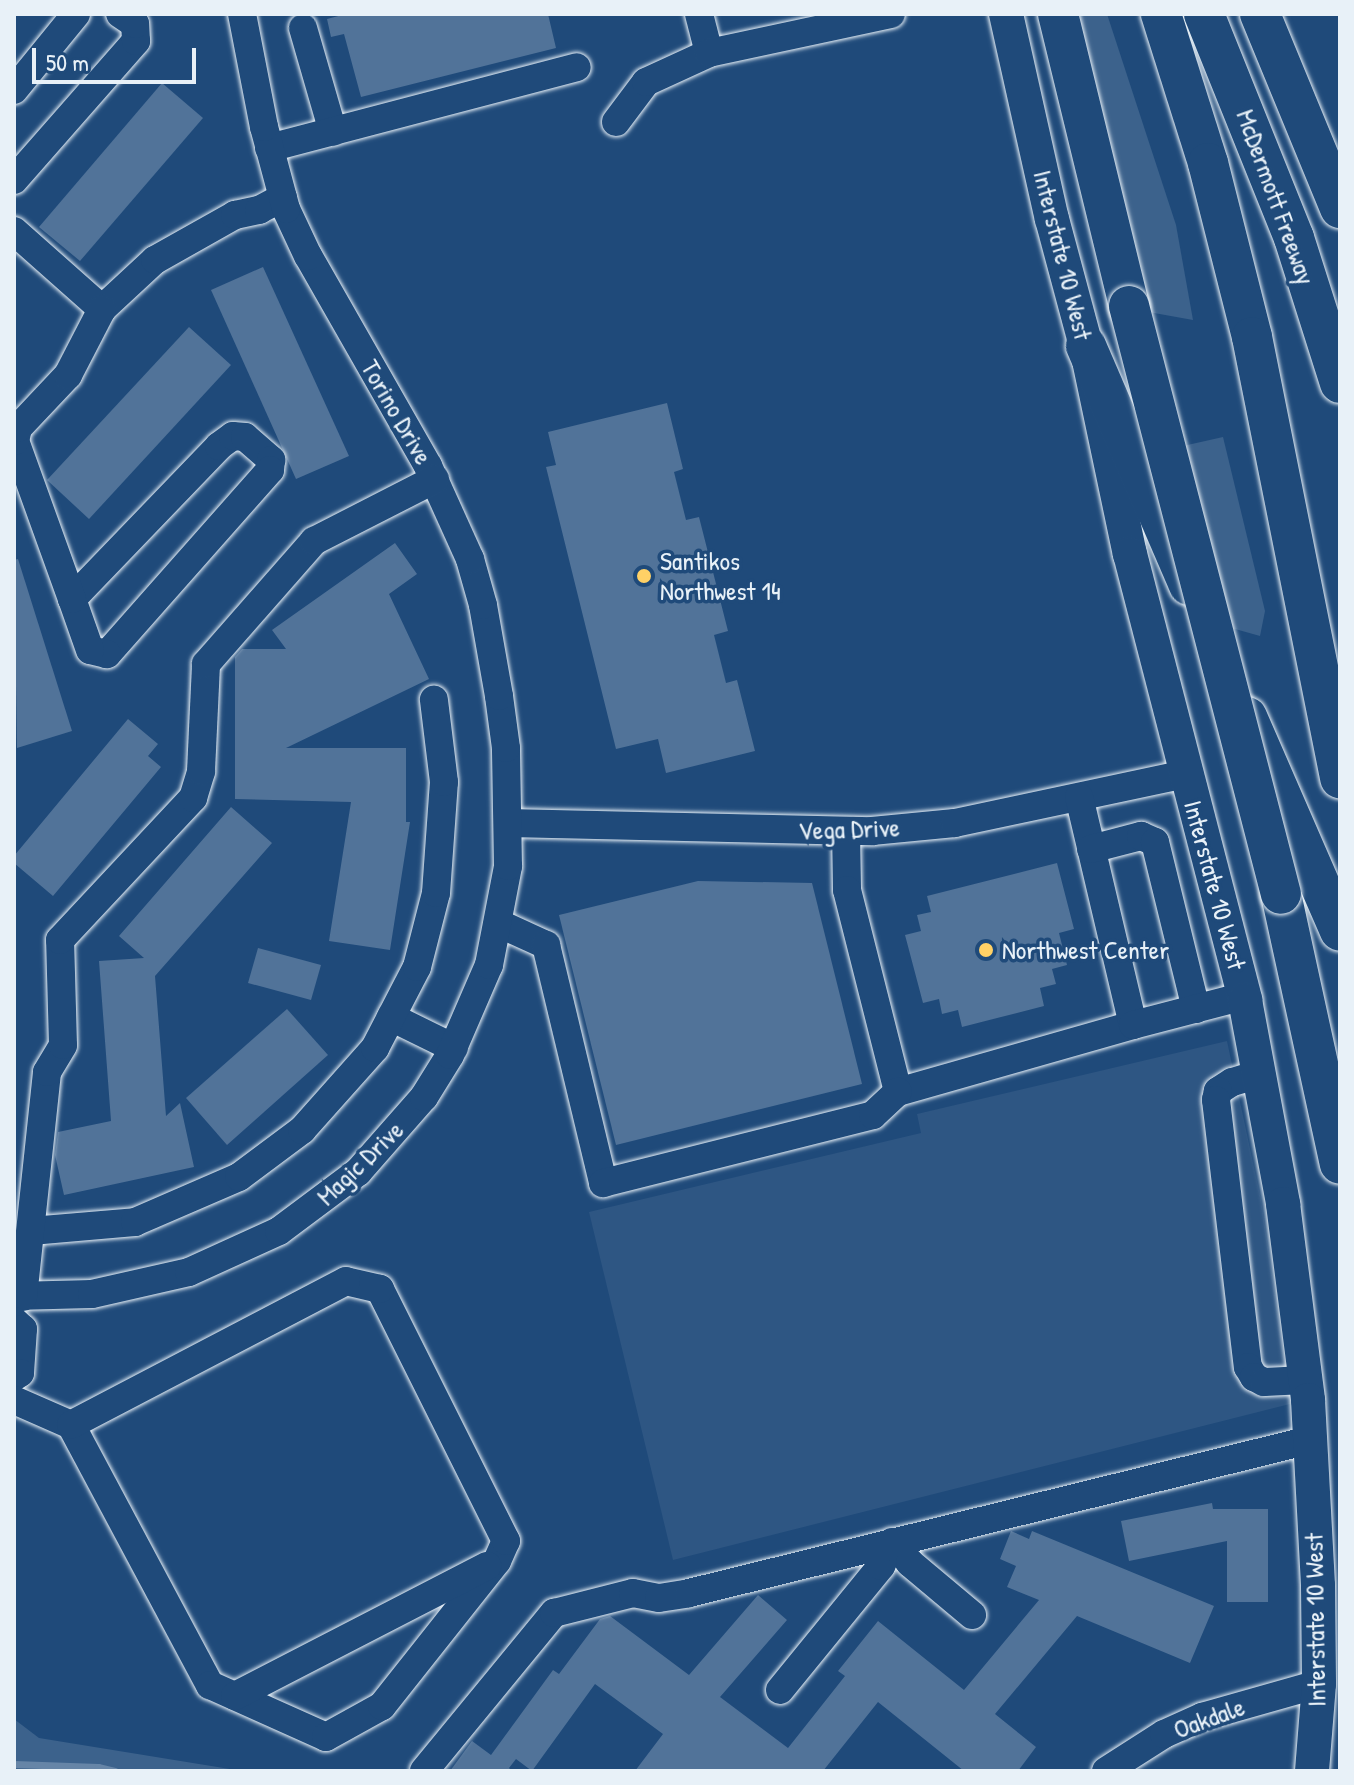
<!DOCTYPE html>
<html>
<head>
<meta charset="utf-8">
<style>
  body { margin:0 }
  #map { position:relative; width:1354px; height:1785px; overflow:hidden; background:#1f4a7a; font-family:"Patrick Hand",sans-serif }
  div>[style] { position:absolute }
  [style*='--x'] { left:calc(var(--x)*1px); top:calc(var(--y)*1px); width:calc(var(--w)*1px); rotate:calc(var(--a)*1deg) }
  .built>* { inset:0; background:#2e5683 }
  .green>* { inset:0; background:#3c628c }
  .stream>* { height:7px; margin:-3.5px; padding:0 3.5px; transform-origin:3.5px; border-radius:3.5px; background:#6685a7 }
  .building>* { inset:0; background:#517399 }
  .roads { filter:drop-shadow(0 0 2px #e8f1f8) drop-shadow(0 0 2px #e8f1f8) }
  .minor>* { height:28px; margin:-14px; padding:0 14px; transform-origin:14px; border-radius:14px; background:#1f4a7a }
  .major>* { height:34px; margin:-17px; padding:0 17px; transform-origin:17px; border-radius:17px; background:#1f4a7a }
  .highway>* { height:40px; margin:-20px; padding:0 20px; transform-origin:20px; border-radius:20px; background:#1f4a7a }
  .bridges { filter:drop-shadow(0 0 2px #e8f1f8) drop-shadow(0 0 2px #e8f1f8) }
  .highway-bridge>* { height:40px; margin:-20px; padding:0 20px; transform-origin:20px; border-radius:20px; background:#1f4a7a }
  .dots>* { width:22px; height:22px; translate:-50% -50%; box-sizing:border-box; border:4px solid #1f4a7a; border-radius:50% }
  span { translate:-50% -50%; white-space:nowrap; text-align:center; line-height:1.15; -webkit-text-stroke:7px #1f4a7a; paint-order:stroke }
  .street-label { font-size:26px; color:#e8f1f8 }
  .poi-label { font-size:26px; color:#e8f1f8 }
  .left { translate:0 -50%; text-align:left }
  .frame { position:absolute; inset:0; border:16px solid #e8f1f8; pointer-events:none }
  .scale { position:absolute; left:32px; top:48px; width:164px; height:36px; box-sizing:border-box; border:4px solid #e8f1f8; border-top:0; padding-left:10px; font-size:24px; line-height:28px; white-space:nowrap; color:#e8f1f8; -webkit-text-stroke:6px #1f4a7a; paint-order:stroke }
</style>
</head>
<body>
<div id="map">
  <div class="built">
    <div style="clip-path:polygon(1227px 1041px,1261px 1200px,1284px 1357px,1294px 1403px,673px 1560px,589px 1212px,921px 1133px,917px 1114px)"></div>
  </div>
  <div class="green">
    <div style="clip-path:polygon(1064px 14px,1107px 14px,1176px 225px,1193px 320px,1143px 311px)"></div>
    <div style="clip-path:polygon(1223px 437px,1265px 611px,1260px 636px,1221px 625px,1183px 446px)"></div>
    <div style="clip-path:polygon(14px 1719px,39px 1738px,242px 1771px,14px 1771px)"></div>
  </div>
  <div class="stream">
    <div style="--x:14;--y:1764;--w:84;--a:2"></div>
    <div style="--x:98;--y:1767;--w:17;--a:13"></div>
  </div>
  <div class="building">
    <div style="clip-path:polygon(346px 14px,548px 14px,556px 48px,361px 97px,344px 34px,331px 37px,327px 19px)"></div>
    <div style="clip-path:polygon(162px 83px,203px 118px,80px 261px,39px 227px)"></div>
    <div style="clip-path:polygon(263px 267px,349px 456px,296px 479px,211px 290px)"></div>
    <div style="clip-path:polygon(189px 327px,231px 365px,89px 519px,47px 480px)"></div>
    <div style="clip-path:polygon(667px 403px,683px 469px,674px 472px,686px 520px,699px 517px,728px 631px,714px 635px,726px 683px,737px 680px,755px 751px,666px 773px,658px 739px,616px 749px,546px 467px,556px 465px,548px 432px)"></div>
    <div style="clip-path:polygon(395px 543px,417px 574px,389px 594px,429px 679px,286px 748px,406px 748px,406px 822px,410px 822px,390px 950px,329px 941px,351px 802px,235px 799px,235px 657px,242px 649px,286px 649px,272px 630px)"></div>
    <div style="clip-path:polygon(18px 559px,72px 731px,17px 748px,14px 560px)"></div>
    <div style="clip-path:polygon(128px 719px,158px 744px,148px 756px,161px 767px,53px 896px,14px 863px,14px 856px)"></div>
    <div style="clip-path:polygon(231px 807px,272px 843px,155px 976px,166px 1116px,180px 1103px,194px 1167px,64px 1195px,55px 1155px,58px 1132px,111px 1121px,99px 961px,144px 958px,119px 936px)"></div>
    <div style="clip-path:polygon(1057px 863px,1074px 929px,1059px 933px,1067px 965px,1052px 969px,1056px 984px,1040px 988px,1044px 1006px,962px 1027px,958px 1010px,942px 1014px,939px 999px,923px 1003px,905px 935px,921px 931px,917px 915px,931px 912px,927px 896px)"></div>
    <div style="clip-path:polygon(698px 881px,812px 883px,862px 1084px,616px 1145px,559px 915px)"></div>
    <div style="clip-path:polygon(258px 948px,321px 965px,311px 1000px,248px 983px)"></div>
    <div style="clip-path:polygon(287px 1009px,328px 1055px,227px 1145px,186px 1098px)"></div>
    <div style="clip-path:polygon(1212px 1503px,1213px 1509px,1268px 1509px,1268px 1602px,1227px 1602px,1227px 1541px,1129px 1561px,1121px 1521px)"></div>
    <div style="clip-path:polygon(1011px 1531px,1029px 1539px,1032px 1531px,1214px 1606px,1190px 1663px,1077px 1616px,995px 1714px,1036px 1747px,1018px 1771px,964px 1771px,878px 1702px,823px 1771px,635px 1771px,663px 1734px,595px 1684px,532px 1771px,516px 1759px,509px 1768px,512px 1771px,450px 1771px,472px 1741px,491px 1755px,553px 1670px,559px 1674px,600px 1619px,610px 1616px,689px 1675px,758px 1595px,787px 1620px,720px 1697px,788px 1748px,845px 1676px,838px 1671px,878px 1621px,964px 1690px,1039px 1600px,1007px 1587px,1016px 1566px,1000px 1559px)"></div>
  </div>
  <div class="roads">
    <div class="minor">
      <div style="--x:699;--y:14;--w:40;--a:75.6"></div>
      <div style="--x:303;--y:28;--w:108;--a:73.9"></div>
      <div style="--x:14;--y:90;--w:98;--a:-50.8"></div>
      <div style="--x:616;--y:122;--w:50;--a:-53.1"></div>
      <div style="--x:646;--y:82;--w:69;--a:-24.7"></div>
      <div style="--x:709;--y:53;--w:186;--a:-12.1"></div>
      <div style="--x:269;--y:148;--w:318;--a:-14.7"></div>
      <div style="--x:14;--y:180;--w:185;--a:-48.7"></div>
      <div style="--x:136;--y:41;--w:17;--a:-93"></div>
      <div style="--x:135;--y:24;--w:18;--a:-146"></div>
      <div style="--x:14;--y:231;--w:118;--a:41.6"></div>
      <div style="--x:102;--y:309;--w:72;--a:-42.8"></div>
      <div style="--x:155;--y:260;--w:92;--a:-29.4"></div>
      <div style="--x:235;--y:215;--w:25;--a:-12"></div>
      <div style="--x:259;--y:210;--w:27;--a:-28"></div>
      <div style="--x:72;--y:599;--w:212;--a:-46.1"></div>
      <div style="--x:219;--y:446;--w:17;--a:-36"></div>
      <div style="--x:233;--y:436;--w:12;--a:5"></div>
      <div style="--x:245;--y:437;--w:35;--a:41"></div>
      <div style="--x:271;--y:460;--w:10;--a:96"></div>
      <div style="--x:270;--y:470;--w:246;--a:131.5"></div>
      <div style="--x:107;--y:654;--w:17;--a:-167"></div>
      <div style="--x:90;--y:650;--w:54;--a:-109.4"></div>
      <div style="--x:72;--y:599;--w:168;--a:-109.8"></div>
      <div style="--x:15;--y:441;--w:13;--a:-77"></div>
      <div style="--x:18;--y:428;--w:73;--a:-46.7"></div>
      <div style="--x:68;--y:375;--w:74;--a:-62.7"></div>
      <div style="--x:508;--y:823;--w:364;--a:1.3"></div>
      <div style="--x:872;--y:831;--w:83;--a:-5.5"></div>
      <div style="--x:955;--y:823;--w:235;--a:-12"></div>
      <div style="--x:846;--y:831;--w:59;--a:89"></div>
      <div style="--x:847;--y:890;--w:208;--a:75.8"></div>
      <div style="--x:898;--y:1092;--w:244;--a:-15.9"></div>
      <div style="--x:1133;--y:1025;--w:234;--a:-103.3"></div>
      <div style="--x:1091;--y:849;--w:52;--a:-14.6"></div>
      <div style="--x:1141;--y:836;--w:15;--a:23"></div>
      <div style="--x:1155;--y:842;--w:172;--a:76.2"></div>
      <div style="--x:498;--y:923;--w:53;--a:24.6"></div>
      <div style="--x:546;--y:945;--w:245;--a:76.5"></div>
      <div style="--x:603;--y:1183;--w:278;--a:-14.1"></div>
      <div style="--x:873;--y:1115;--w:34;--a:-43"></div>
      <div style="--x:391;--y:1017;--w:70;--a:26.2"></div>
      <div style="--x:1133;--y:1025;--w:115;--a:-14.6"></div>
      <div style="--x:1259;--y:1074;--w:28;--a:163"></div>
      <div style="--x:1232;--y:1082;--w:17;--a:147"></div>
      <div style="--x:1218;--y:1091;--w:9;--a:103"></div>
      <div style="--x:1216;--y:1100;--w:269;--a:83.2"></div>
      <div style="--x:1248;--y:1367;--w:12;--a:59"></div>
      <div style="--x:1254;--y:1377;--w:11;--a:27"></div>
      <div style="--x:1264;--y:1382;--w:41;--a:-2.8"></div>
      <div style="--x:31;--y:1231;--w:104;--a:-4.9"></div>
      <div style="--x:135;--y:1222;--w:113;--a:-23.4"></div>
      <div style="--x:239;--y:1177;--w:79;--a:-36.7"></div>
      <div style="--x:302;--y:1130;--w:110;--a:-48.3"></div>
      <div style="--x:375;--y:1048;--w:91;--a:-62.6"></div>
      <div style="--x:417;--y:967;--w:76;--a:-75.6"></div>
      <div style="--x:436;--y:893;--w:111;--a:-85.9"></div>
      <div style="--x:444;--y:782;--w:83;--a:-97"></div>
      <div style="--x:14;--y:1296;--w:78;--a:-1.5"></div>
      <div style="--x:92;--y:1294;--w:99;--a:-12.8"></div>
      <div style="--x:189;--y:1272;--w:99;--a:-24.5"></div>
      <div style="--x:279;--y:1231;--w:99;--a:-36.8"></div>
      <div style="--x:358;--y:1172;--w:100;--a:-48.7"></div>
      <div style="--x:424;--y:1097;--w:49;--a:-58.2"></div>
      <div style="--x:450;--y:1055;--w:98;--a:-66.6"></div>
      <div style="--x:489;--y:965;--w:101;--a:-79.1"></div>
      <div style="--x:508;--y:866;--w:118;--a:-91"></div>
      <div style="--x:506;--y:748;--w:52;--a:-97.7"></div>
      <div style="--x:499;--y:696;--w:92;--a:-100"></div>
      <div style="--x:483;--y:605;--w:48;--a:-105.8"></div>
      <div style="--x:470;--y:559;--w:102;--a:-114.3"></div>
      <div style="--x:428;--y:466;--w:242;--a:-119.7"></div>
      <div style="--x:308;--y:256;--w:52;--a:-115.1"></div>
      <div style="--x:286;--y:209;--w:85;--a:-105"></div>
      <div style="--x:264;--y:127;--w:115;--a:-101"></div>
      <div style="--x:23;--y:1297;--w:226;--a:-83.9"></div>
      <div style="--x:47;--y:1072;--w:31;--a:-59"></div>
      <div style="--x:63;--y:1045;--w:105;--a:-91.6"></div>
      <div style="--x:60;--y:940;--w:195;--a:-46.9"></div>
      <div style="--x:193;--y:798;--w:28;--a:-73"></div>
      <div style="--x:201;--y:771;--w:107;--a:-87.3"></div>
      <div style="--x:206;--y:664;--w:164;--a:-48.7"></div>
      <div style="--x:314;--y:541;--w:136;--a:-27.1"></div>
      <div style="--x:14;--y:1321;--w:12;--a:42"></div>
      <div style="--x:23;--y:1329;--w:44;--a:93.9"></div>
      <div style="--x:20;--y:1373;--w:7;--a:146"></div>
      <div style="--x:14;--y:1400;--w:62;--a:23.7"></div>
      <div style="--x:71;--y:1425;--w:295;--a:61.9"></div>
      <div style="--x:210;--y:1685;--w:127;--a:24.1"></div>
      <div style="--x:326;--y:1737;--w:64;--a:-29"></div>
      <div style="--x:382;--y:1706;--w:185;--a:-51.6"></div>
      <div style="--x:497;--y:1561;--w:22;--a:-66"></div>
      <div style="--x:506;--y:1541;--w:282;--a:-116.6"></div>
      <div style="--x:380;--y:1289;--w:35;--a:-167"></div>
      <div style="--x:346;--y:1281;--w:310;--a:152.4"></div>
      <div style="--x:780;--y:1690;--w:160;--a:-50.8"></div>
      <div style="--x:881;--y:1566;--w:26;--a:-65"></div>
      <div style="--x:892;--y:1542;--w:28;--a:49"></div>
      <div style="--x:910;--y:1563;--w:81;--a:40"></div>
      <div style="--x:235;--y:1696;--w:284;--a:-27.3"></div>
      <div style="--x:424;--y:1771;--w:205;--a:-50.6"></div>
      <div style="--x:554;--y:1613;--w:81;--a:-14.2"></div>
      <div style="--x:633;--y:1593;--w:26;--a:11"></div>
      <div style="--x:659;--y:1598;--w:30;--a:-9"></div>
      <div style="--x:689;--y:1593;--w:640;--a:-13.84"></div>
      <div style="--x:1106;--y:1771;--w:69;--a:-32.5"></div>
      <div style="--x:1164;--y:1734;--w:42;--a:-24.1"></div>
      <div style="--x:1202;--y:1717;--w:122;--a:-15.8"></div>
    </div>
    <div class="major">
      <div style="--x:1006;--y:14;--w:210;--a:77.4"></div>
      <div style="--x:1052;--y:219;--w:131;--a:75"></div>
      <div style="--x:1086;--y:346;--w:213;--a:78.1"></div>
      <div style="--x:1130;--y:554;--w:461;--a:75.5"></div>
      <div style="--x:1245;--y:1000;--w:208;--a:79.4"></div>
      <div style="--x:1283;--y:1204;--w:198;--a:82.7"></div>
      <div style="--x:1308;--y:1400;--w:186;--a:86.9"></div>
      <div style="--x:1318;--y:1586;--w:98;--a:89.4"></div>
      <div style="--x:1319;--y:1684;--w:87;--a:94.6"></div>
    </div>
    <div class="highway">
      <div style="--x:1058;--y:14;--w:301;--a:76.3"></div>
      <div style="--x:1161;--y:14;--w:156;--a:72.5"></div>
      <div style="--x:1208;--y:163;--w:179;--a:75.8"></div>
      <div style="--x:1252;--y:337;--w:450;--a:78.7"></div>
      <div style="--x:1204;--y:14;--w:241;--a:68.1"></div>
      <div style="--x:1294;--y:238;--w:152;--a:72.4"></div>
      <div style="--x:1260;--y:14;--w:210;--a:67.6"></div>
      <div style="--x:1086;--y:346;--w:260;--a:66.7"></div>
      <div style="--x:1247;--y:717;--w:233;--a:66.5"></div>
      <div style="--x:1281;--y:894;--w:276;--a:77.7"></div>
    </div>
  </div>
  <div class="bridges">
    <div class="highway-bridge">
      <div style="--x:1129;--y:306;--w:607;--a:75.51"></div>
    </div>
  </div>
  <div class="dots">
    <div style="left:644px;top:576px;background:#ffd166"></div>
    <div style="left:986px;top:950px;background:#ffd166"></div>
  </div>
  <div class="street-label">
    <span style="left:1276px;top:197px;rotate:70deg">McDermott Freeway</span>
    <span style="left:1063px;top:255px;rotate:76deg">Interstate 10 West</span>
    <span style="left:397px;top:412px;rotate:60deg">Torino Drive</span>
    <span style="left:849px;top:829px;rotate:-2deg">Vega Drive</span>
    <span style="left:1215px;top:885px;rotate:75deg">Interstate 10 West</span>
    <span style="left:360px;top:1163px;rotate:-44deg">Magic Drive</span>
    <span style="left:1315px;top:1620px;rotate:-91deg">Interstate 10 West</span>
    <span style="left:1209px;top:1718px;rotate:-20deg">Oakdale</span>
  </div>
  <div class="poi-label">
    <span class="left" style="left:660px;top:576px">Santikos<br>Northwest 14</span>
    <span class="left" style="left:1002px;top:950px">Northwest Center</span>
  </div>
  <div class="frame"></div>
  <div class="scale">50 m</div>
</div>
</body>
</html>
